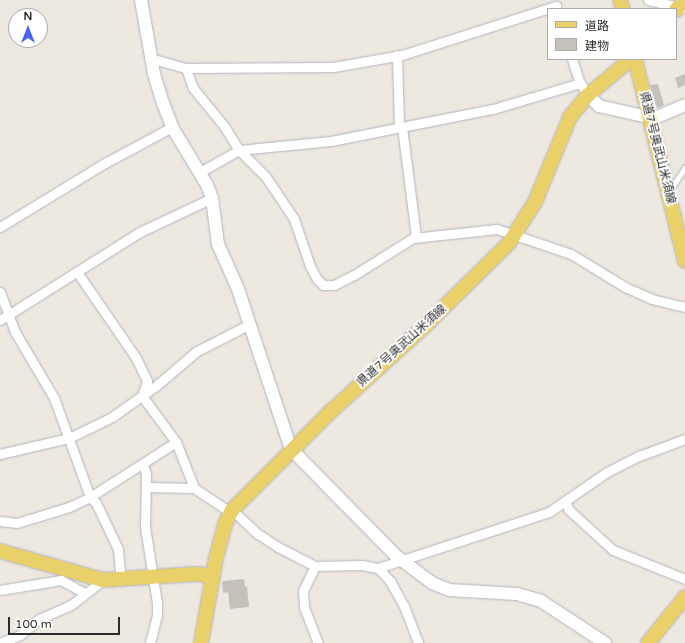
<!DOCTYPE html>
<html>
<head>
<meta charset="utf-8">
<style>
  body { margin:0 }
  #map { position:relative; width:685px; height:643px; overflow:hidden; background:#ede8e0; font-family:"Varela Round","Noto Sans JP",sans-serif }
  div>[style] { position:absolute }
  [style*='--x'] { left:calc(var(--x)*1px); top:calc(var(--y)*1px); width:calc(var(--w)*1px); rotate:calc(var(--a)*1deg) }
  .building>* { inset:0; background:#c6c2bb }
  .roads { filter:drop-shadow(0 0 1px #b3b5bf) drop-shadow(0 0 1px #b3b5bf) }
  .lane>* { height:4.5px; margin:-2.25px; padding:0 2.25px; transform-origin:2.25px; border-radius:2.25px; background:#fff }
  .street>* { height:9px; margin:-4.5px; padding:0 4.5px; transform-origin:4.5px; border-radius:4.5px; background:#fff }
  .secondary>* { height:12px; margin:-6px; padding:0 6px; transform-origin:6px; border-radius:6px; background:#fff }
  .primary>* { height:14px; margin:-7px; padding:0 7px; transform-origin:7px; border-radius:7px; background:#ead068 }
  span { translate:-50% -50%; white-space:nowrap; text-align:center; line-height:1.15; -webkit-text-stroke:3.5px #fff; paint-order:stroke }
  .street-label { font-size:12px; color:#2c2c2c }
  .legend { position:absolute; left:547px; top:8px; width:130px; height:52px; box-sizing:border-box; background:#fff; border:1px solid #ababab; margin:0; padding:5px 7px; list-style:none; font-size:12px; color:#2c2c2c }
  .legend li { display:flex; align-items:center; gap:8px; height:20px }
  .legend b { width:20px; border:1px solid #ababab }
  .north { position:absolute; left:8px; top:8px; width:40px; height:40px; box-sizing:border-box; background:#fff; border:1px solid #ababab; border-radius:50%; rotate:0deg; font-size:11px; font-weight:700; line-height:16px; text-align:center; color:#2c2c2c }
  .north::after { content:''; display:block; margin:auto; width:14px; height:18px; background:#4963f1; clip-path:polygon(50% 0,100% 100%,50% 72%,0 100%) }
  .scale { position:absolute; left:8px; top:617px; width:112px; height:18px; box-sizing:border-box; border:2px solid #2c2c2c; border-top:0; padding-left:5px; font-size:12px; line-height:14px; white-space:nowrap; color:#2c2c2c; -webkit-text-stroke:3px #fff; paint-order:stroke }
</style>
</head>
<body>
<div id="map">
  <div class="building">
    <div style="clip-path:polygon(685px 74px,685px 85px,678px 88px,675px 78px)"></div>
    <div style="clip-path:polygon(658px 84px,664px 105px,657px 108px,650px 85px)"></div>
    <div style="clip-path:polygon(244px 579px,245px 587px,247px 586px,249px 607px,230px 609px,228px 592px,223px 593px,222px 581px)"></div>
  </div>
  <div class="roads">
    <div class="lane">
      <div style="--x:670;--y:190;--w:27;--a:-56"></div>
    </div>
    <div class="street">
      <div style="--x:648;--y:0;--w:35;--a:13"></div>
      <div style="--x:397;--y:55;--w:72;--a:88.4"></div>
      <div style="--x:150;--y:58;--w:37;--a:16"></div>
      <div style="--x:186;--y:68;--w:147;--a:-0.4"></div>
      <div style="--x:333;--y:67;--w:70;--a:-9.9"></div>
      <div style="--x:402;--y:55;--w:162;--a:-17.7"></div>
      <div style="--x:572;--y:59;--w:25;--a:72"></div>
      <div style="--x:580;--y:83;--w:14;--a:56"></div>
      <div style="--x:186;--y:68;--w:21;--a:71"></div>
      <div style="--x:193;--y:88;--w:49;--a:50.8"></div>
      <div style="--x:224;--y:126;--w:28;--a:58"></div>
      <div style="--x:239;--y:150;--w:38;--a:45"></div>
      <div style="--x:266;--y:177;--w:50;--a:56.3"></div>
      <div style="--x:294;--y:219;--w:50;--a:71.2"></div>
      <div style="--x:310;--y:266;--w:15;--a:62"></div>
      <div style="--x:317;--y:279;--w:8;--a:45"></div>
      <div style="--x:323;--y:285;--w:11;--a:0"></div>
      <div style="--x:334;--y:285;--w:22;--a:-27"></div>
      <div style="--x:354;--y:275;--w:70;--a:-32.1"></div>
      <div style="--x:413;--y:238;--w:84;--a:-6.1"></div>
      <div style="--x:497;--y:229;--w:78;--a:18.7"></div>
      <div style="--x:571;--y:254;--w:63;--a:31.4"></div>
      <div style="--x:625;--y:287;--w:30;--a:24"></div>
      <div style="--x:652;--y:299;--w:34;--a:14"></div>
      <div style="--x:402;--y:127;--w:111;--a:82.7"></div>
      <div style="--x:200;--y:172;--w:45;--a:-29.4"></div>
      <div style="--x:239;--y:150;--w:92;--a:-5.6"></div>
      <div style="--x:331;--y:141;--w:165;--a:-11.2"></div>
      <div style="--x:493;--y:109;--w:91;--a:-16.6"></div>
      <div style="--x:0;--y:227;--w:123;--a:-31.4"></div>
      <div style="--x:105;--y:163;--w:76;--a:-28.2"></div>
      <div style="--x:77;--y:272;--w:104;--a:55.5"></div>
      <div style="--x:136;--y:358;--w:25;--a:64"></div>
      <div style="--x:147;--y:381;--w:16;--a:108"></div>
      <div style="--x:0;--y:292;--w:43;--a:69.4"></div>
      <div style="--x:15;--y:332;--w:77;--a:59.4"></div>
      <div style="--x:54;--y:398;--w:105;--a:70"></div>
      <div style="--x:90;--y:497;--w:8;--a:45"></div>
      <div style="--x:96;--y:503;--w:51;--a:64.4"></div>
      <div style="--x:118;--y:549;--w:32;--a:85"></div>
      <div style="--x:0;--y:320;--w:165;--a:-32.2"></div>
      <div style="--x:140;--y:232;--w:80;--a:-25.3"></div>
      <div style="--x:142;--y:396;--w:57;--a:53.5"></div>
      <div style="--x:176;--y:442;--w:49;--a:68.6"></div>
      <div style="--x:0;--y:454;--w:71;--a:-13.1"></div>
      <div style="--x:69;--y:438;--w:48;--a:-26"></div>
      <div style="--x:112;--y:417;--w:55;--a:-35.4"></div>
      <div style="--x:157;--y:385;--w:52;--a:-40.4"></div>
      <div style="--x:197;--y:351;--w:59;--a:-27"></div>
      <div style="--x:143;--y:464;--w:10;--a:73"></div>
      <div style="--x:146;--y:474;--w:53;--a:91.1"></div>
      <div style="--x:145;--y:527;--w:77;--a:81"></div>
      <div style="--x:157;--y:603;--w:12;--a:90"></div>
      <div style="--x:157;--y:615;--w:29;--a:104"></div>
      <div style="--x:146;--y:487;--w:48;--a:1.2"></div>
      <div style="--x:194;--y:488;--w:43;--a:33.7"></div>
      <div style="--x:565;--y:501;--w:10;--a:66"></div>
      <div style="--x:569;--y:510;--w:59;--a:42.3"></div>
      <div style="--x:613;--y:550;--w:78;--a:21.9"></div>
      <div style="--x:232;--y:510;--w:35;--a:43"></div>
      <div style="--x:258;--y:534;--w:24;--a:33"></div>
      <div style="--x:278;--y:547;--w:42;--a:27.2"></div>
      <div style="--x:315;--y:566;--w:47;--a:-1.2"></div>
      <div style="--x:362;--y:565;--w:16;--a:11"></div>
      <div style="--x:378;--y:568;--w:18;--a:47"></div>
      <div style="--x:390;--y:581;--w:29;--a:61"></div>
      <div style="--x:404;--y:606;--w:40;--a:69"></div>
      <div style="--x:0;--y:521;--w:17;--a:7"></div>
      <div style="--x:17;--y:523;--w:54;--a:-17.1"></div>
      <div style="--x:69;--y:507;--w:23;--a:-25"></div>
      <div style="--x:90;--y:497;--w:102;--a:-32.6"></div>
      <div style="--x:315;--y:566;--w:28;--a:116"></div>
      <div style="--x:303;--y:591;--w:16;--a:86"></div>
      <div style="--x:304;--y:607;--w:39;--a:69"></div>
      <div style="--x:378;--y:568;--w:180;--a:-18.1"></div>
      <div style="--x:549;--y:512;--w:70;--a:-34.6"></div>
      <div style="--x:607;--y:472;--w:36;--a:-27"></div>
      <div style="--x:639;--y:456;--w:49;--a:-20.3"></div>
      <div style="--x:0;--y:590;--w:62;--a:-9.3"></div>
      <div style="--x:61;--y:580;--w:26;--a:29"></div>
      <div style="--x:0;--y:643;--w:22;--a:-22"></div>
      <div style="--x:20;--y:635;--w:25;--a:-40"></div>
      <div style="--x:39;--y:619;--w:35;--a:-24"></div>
      <div style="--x:71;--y:605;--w:41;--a:-38"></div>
    </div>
    <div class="secondary">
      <div style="--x:141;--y:0;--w:75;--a:80"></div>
      <div style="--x:154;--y:74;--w:30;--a:73"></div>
      <div style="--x:163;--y:103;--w:26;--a:69"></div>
      <div style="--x:172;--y:127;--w:68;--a:58.9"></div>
      <div style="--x:207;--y:185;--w:14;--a:69"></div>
      <div style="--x:212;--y:198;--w:46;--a:82.6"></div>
      <div style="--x:218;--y:244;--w:49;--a:66"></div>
      <div style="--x:238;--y:289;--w:169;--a:71.7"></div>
      <div style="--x:291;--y:449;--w:148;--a:45.5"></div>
      <div style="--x:395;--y:555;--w:46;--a:37.1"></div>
      <div style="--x:432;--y:583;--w:18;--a:22"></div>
      <div style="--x:449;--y:590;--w:68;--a:3.4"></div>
      <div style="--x:517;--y:594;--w:25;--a:16"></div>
      <div style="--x:541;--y:601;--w:77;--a:33.3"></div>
      <div style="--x:588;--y:95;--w:16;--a:45"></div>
      <div style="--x:599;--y:106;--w:50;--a:12.7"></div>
      <div style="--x:648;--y:117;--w:9;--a:0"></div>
      <div style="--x:657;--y:117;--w:30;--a:-23"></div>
    </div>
    <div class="primary">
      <div style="--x:620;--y:0;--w:9;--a:72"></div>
      <div style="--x:676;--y:10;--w:13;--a:-51"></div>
      <div style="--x:635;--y:59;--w:208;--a:76.1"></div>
      <div style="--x:0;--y:551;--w:107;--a:15.7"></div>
      <div style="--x:103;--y:580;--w:93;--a:-3.7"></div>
      <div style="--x:196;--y:574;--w:17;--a:7"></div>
      <div style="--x:201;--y:643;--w:86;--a:-80"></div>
      <div style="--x:216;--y:558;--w:35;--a:-75"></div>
      <div style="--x:225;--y:524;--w:16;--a:-63"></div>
      <div style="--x:232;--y:510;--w:137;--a:-45"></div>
      <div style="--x:329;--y:413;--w:131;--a:-42.2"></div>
      <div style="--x:426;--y:325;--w:117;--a:-44.7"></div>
      <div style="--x:509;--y:243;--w:49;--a:-57.6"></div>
      <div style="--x:535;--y:202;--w:92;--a:-67.6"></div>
      <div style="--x:570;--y:117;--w:28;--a:-51"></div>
      <div style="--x:588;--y:95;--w:56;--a:-39.9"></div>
      <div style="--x:648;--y:643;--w:59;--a:-51.2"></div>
    </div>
  </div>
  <div class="street-label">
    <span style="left:657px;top:148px;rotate:76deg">県道7号奥武山米須線</span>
    <span style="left:402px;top:346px;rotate:-42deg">県道7号奥武山米須線</span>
  </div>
  <ul class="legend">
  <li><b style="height:5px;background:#ead068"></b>道路</li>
  <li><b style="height:11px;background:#c6c2bb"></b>建物</li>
  </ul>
  <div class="north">N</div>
  <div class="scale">100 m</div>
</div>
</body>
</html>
